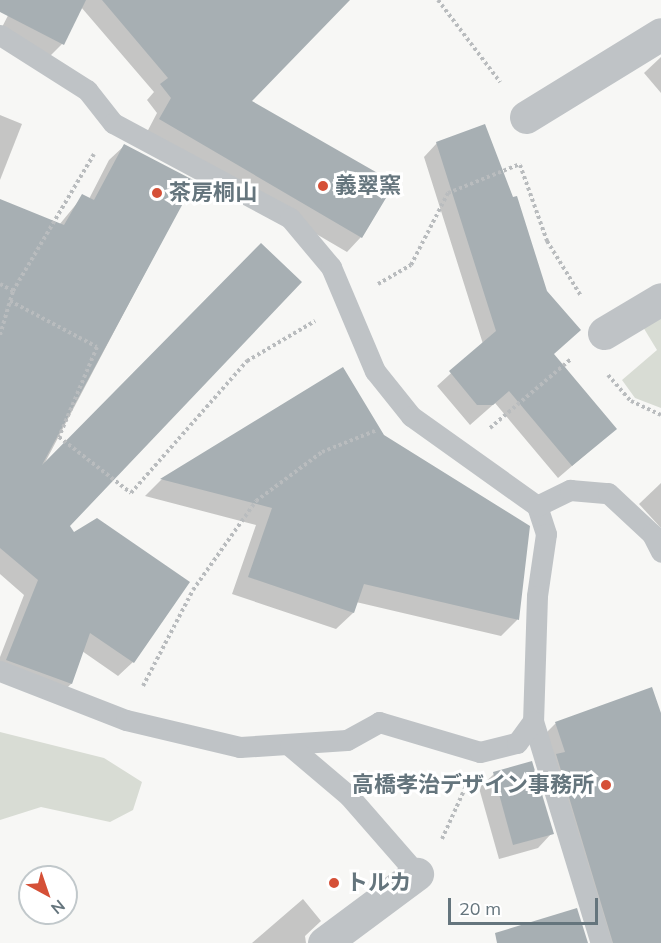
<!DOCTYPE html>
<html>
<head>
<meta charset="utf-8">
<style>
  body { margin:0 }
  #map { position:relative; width:661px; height:943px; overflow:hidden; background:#f7f7f5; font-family:Mulish,"Noto Sans JP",sans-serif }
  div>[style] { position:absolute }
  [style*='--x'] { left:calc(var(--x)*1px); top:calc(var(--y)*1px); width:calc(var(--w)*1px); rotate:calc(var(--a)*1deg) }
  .green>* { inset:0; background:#d8dcd4 }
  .shadow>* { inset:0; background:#0003 }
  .building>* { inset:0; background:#a7afb3 }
  .path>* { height:4px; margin-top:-2px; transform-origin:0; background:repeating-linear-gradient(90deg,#b9bcbe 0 3px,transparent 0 6px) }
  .lane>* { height:21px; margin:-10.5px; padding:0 10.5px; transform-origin:10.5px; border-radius:10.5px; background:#bfc3c6 }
  .street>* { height:33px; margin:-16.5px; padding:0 16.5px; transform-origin:16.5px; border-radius:16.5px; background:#bfc3c6 }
  .dots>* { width:16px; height:16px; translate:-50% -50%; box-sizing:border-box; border:3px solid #fff; border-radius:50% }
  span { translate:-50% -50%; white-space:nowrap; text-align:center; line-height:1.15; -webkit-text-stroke:6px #fff; paint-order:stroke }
  .poi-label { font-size:22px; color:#65757d; font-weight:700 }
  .left { translate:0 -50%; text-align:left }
  .right { translate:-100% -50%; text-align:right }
  .north { position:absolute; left:18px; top:865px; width:60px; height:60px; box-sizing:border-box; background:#fff; border:2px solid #c1c8cb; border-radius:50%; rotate:140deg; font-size:16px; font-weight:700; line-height:24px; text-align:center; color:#65757d }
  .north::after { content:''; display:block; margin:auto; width:21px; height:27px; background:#d55037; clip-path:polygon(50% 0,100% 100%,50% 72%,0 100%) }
  .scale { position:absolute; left:448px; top:898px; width:150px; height:27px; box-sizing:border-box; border:3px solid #65757d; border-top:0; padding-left:8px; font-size:18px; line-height:21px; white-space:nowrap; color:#65757d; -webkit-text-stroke:4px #fff; paint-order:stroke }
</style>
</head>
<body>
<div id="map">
  <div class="green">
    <div style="clip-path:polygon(661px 308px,661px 408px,635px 398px,622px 380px,657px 350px,640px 322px)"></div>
    <div style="clip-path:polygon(0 732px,104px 758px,142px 782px,133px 810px,110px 822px,41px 807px,0 820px)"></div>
  </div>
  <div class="shadow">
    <div style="clip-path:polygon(16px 0,331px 0,250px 102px,361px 237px,347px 252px,146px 134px,157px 113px,147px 100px,154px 92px,81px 7px,62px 44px,48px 58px,0 31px)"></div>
    <div style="clip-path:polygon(661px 57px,661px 93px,644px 73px)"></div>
    <div style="clip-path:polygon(0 115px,22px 124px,0 180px)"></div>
    <div style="clip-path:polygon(437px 143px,553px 355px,615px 429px,558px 478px,495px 403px,470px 425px,437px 386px,483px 344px,424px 157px)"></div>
    <div style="clip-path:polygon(124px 146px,193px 182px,40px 472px,133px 662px,118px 676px,82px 651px,71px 684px,56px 698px,0 677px,0 657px,24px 595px,0 574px,0 201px,59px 225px,83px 196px,89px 199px,109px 160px)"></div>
    <div style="clip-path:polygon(343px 369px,383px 436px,529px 527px,517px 620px,501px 636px,356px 602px,353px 613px,336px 629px,232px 594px,256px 525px,145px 496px,161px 480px)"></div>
    <div style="clip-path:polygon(661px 483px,661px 528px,639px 504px)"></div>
    <div style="clip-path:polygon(651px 689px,661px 717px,661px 943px,591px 943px,537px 742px,555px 724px)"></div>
    <div style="clip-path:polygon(494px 774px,552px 833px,538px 848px,499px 859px,479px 788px)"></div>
    <div style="clip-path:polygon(303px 899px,321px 921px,305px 936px,306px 943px,252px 943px)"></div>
  </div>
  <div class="building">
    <div style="clip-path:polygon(0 0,86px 0,64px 45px,0 12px)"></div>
    <div style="clip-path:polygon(102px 0,350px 0,252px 101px,395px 183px,362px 238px,159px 119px,171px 98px,160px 84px,168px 78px)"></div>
    <div style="clip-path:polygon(485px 124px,513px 197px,517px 196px,547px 291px,581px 330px,554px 354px,617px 429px,572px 466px,509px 391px,493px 405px,477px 405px,449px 371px,496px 331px,436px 142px)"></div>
    <div style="clip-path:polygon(124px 144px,195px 181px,42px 465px,261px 243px,302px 282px,70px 526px,74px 532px,97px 518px,190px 582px,134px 663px,90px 633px,72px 684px,6px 660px,38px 580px,0 548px,0 199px,64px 225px,82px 194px,94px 200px)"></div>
    <div style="clip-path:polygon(343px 367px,384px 435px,530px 526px,519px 620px,364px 584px,354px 613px,248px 577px,272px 508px,160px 479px)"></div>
    <div style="clip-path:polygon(652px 687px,661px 713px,661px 943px,613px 943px,556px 754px,565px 752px,555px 722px)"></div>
    <div style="clip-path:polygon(532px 761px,554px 834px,513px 845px,493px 772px)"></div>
    <div style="clip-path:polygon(577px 908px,588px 943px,497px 943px,495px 933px)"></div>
  </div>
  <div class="path">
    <div style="--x:438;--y:0;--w:103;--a:52.9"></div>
    <div style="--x:520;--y:165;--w:81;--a:70.4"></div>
    <div style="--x:547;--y:241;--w:65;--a:58.3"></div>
    <div style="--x:0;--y:284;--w:15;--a:28"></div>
    <div style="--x:378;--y:284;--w:38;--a:-30"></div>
    <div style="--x:411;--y:265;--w:81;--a:-62.8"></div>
    <div style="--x:448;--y:193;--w:78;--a:-21.9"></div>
    <div style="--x:10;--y:301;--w:98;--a:27.9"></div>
    <div style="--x:97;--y:347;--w:98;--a:112.9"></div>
    <div style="--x:59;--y:437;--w:91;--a:37.9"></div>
    <div style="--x:131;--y:493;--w:176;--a:-48.7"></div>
    <div style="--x:247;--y:361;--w:79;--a:-30.5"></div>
    <div style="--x:0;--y:335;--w:46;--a:-73.5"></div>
    <div style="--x:13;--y:291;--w:159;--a:-59.4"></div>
    <div style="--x:608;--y:375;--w:35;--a:49"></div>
    <div style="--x:631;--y:401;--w:33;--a:25"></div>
    <div style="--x:490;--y:428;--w:106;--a:-40.4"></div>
    <div style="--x:143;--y:686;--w:108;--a:-62.5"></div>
    <div style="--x:193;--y:590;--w:109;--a:-54.7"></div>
    <div style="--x:256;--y:501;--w:82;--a:-36.6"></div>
    <div style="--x:322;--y:452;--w:59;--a:-21.8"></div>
    <div style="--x:442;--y:839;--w:58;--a:-65.6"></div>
  </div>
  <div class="lane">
    <div style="--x:0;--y:35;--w:103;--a:32.3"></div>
    <div style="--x:87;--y:90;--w:42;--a:51.8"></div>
    <div style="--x:113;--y:123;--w:201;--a:28.2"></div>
    <div style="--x:290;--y:218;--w:64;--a:50.1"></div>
    <div style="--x:331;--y:267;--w:113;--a:67.1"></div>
    <div style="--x:375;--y:371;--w:58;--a:51.3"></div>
    <div style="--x:411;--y:416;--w:155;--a:35.5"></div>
    <div style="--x:537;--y:506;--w:29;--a:72"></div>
    <div style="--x:546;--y:534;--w:63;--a:98.3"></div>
    <div style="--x:537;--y:596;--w:125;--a:91.8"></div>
    <div style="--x:533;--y:721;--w:232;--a:73"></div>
    <div style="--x:537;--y:506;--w:37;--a:-26"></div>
    <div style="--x:570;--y:490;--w:38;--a:5"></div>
    <div style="--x:608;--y:493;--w:60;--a:43"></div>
    <div style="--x:652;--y:534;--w:20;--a:63"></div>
    <div style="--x:0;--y:671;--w:135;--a:21.3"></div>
    <div style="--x:126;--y:720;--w:117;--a:13.3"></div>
    <div style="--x:240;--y:747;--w:107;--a:-3.7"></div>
    <div style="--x:347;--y:740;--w:37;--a:-29"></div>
    <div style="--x:379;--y:722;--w:105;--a:16.5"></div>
    <div style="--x:480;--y:752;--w:38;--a:-14"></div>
    <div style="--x:517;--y:743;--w:27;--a:-54"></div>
    <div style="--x:290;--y:746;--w:77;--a:40.3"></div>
    <div style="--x:349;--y:796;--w:103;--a:48.9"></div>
  </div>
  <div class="street">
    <div style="--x:526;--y:117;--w:158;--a:-31.6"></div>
    <div style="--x:604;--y:333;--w:66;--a:-30.8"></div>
    <div style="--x:324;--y:943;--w:116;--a:-36.6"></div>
  </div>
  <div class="dots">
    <div style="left:323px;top:186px;background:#d55037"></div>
    <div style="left:157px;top:193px;background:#d55037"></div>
    <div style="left:606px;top:785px;background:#d55037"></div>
    <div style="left:334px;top:883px;background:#d55037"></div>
  </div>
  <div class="poi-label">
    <span class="left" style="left:335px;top:186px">義翠窯</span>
    <span class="left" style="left:169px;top:193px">茶房桐山</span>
    <span class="right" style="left:594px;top:785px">高橋孝治デザイン事務所</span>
    <span class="left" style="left:346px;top:883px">トルカ</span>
  </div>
  <div class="north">N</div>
  <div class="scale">20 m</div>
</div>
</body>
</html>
